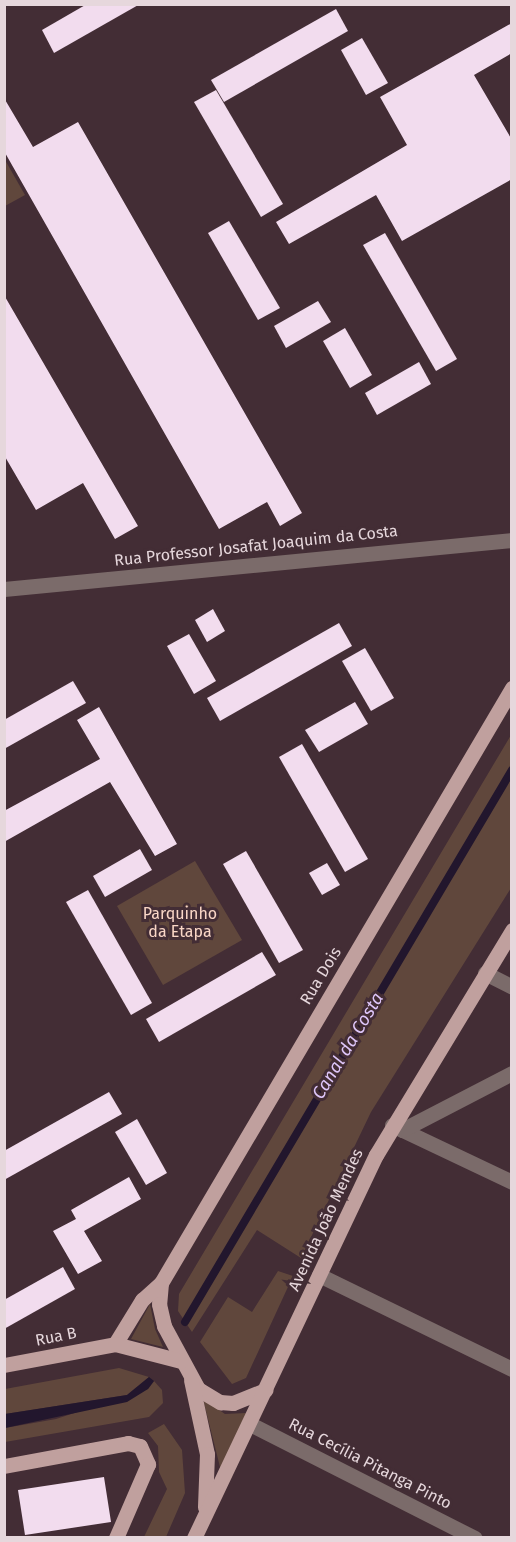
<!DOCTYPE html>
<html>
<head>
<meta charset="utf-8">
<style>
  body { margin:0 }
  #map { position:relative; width:516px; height:1542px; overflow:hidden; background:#432d35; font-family:"Fira Sans",sans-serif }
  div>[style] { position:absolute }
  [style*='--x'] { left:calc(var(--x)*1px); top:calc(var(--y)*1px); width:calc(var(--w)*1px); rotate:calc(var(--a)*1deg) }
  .green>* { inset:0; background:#60473c }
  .water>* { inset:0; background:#22162d }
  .stream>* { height:8px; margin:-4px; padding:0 4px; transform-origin:4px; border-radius:4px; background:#22162d }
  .building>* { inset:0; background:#f2dcee }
  .minor>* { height:15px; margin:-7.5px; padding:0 7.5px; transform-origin:7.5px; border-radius:7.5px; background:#7b6b6a }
  .major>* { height:15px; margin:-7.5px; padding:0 7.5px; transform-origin:7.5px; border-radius:7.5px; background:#c0a09e }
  span { translate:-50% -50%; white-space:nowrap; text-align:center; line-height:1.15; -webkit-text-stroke:6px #432d35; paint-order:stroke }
  .street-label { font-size:16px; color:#e6d7dc }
  .park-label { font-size:16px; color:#fad7c7 }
  .water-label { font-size:18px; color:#dec6f9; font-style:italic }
  .frame { position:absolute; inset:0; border:6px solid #e6d7dc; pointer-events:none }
</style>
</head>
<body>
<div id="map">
  <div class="green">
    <div style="clip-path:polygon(5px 160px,25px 195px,5px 206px,4px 206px)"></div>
    <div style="clip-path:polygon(511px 735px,511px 888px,371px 1112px,301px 1258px,257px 1230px,192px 1332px,178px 1311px,179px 1294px)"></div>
    <div style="clip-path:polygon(195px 861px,242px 940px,163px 985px,117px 906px)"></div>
    <div style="clip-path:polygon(278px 1271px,293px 1276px,246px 1378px,232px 1384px,200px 1342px,228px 1297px,252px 1312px)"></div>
    <div style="clip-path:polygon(150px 1304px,155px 1329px,163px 1347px,131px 1339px)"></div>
    <div style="clip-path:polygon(119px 1368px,149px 1377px,127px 1395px,5px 1414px,5px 1389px)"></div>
    <div style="clip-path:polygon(154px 1381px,162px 1390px,163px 1403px,149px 1417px,5px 1442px,5px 1428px,56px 1419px,148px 1389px)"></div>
    <div style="clip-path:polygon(203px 1399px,225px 1414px,246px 1413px,221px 1471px)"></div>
    <div style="clip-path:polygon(164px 1424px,182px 1450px,185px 1493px,166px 1537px,144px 1537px,167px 1489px,159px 1472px,158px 1446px,148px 1433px)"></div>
  </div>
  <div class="water">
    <div style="clip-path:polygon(149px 1377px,154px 1381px,148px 1389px,127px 1402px,5px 1428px,5px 1414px,127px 1395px)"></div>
  </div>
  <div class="stream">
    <div style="--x:185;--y:1322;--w:642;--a:-59.36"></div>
  </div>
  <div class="building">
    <div style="clip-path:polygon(87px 4px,140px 4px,54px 53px,42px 30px)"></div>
    <div style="clip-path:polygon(336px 9px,348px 31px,224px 102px,211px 80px)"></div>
    <div style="clip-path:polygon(512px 23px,512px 53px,474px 75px,512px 140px,512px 179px,402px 241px,376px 195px,289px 244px,276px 222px,407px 145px,380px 97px)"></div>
    <div style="clip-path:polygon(362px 38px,388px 83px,366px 95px,341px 50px)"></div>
    <div style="clip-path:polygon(216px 90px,283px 204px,261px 217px,194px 102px)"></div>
    <div style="clip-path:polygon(4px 98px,33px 147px,78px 122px,302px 513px,280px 526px,267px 502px,219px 529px,4px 151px)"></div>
    <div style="clip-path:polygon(229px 221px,280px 308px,258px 320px,208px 233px)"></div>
    <div style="clip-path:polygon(385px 233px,457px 359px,436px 371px,363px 245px)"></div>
    <div style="clip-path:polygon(4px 295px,138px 526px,115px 539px,83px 483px,36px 510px,4px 455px)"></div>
    <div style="clip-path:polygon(318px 301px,331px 322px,286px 348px,274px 326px)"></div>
    <div style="clip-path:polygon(345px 328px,372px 375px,350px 388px,323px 341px)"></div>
    <div style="clip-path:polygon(419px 362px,431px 384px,377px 415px,365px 393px)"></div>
    <div style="clip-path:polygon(213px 609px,225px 631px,207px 642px,195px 620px)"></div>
    <div style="clip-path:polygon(339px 623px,352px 646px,220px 721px,207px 698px)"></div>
    <div style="clip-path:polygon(189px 634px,216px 681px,194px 694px,167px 646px)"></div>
    <div style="clip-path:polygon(365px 648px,394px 698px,371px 711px,342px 661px)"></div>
    <div style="clip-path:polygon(73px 681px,86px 703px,4px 749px,4px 720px)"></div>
    <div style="clip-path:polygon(355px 702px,368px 724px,319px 752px,305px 730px)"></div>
    <div style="clip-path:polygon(99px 707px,177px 844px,155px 856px,110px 782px,4px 842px,4px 811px,100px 759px,77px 720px)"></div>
    <div style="clip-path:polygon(302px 744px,368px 859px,345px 872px,279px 757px)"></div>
    <div style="clip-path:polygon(140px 849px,152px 870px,105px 897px,93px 876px)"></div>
    <div style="clip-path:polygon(246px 851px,303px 950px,279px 963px,223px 864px)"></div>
    <div style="clip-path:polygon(327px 863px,340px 885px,322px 895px,309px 873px)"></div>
    <div style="clip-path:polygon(88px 890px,152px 1003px,131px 1015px,66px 902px)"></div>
    <div style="clip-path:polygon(262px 952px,276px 975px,159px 1042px,146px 1019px)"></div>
    <div style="clip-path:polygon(109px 1092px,122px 1114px,4px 1180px,4px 1151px)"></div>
    <div style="clip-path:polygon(137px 1119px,167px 1173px,146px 1185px,115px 1132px)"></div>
    <div style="clip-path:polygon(129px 1177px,141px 1199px,84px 1231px,102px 1261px,78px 1274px,53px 1231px,76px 1219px,71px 1210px)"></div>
    <div style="clip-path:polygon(63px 1267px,75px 1289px,4px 1329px,4px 1300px)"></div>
    <div style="clip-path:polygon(104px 1477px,111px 1522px,25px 1535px,18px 1490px)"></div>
  </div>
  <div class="minor">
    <div style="--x:4;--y:589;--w:510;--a:-5.51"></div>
    <div style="--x:485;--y:973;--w:30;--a:27"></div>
    <div style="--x:392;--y:1125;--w:133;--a:25.4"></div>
    <div style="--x:402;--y:1130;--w:124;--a:-27.4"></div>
    <div style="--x:319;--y:1275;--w:215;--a:26"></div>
    <div style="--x:250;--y:1424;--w:252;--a:26.9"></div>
  </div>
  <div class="major">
    <div style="--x:161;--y:1283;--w:21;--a:95"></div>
    <div style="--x:159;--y:1304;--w:23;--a:77"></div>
    <div style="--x:164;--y:1326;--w:72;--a:61.6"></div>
    <div style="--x:198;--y:1389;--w:26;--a:31"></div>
    <div style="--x:220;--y:1402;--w:13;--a:4"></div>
    <div style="--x:233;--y:1403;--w:35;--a:-22"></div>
    <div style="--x:115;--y:1344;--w:52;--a:-58.5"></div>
    <div style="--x:142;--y:1300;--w:25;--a:-42"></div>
    <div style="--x:161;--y:1283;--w:691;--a:-59.46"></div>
    <div style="--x:4;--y:1365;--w:113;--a:-10.7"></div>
    <div style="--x:115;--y:1344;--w:68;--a:14.4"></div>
    <div style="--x:191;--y:1380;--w:76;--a:77.8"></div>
    <div style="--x:207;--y:1454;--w:53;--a:92.2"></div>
    <div style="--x:4;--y:1466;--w:126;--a:-10.5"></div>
    <div style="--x:128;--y:1443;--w:12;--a:14"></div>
    <div style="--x:140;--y:1446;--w:20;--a:66"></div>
    <div style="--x:148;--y:1464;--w:81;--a:113.4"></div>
    <div style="--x:194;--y:1538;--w:424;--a:-64.6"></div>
    <div style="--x:376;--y:1155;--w:263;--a:-58.8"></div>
  </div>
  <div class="street-label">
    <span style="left:256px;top:546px;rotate:-6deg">Rua Professor Josafat Joaquim da Costa</span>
    <span style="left:321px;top:976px;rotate:-59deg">Rua Dois</span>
    <span style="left:326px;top:1220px;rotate:-65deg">Avenida João Mendes</span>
    <span style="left:56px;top:1337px;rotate:-11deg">Rua B</span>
    <span style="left:370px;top:1464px;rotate:27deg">Rua Cecília Pitanga Pinto</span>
  </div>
  <div class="park-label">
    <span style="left:180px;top:923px">Parquinho<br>da Etapa</span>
  </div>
  <div class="water-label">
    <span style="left:348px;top:1046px;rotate:-59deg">Canal da Costa</span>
  </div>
  <div class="frame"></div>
</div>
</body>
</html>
